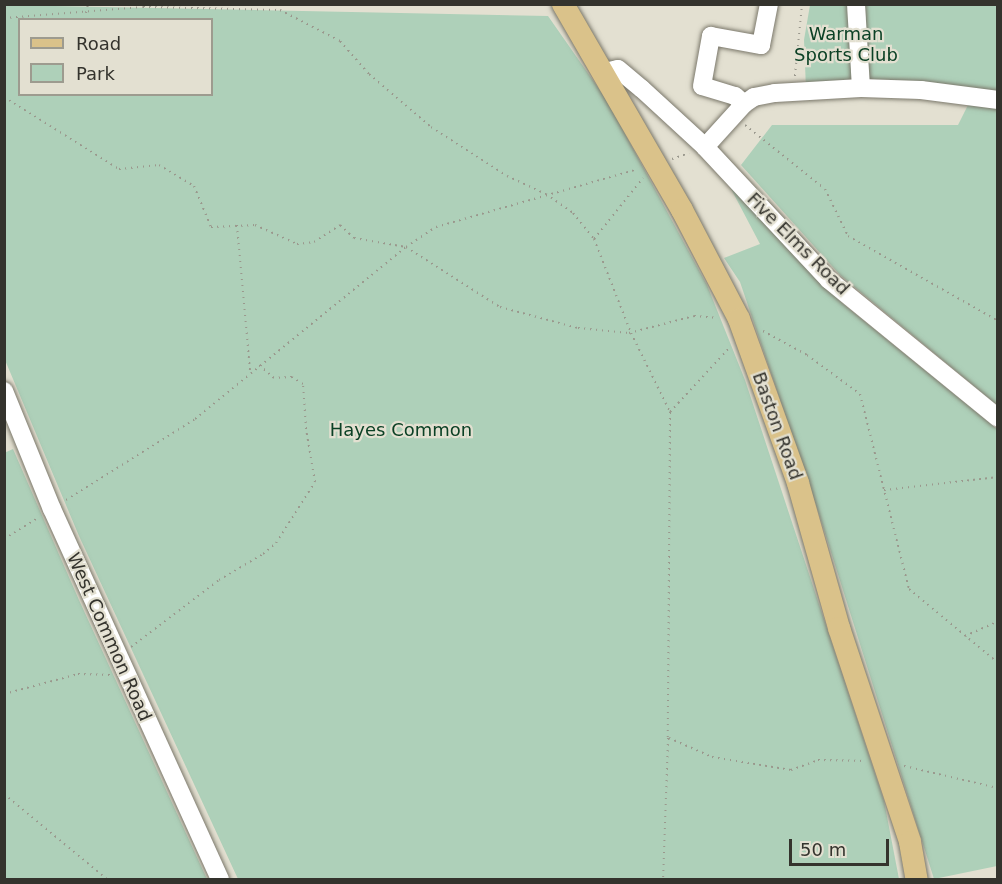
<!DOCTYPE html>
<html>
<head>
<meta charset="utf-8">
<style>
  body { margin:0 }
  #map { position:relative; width:1002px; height:884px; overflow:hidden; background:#e3e0d1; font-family:"DejaVu Sans",sans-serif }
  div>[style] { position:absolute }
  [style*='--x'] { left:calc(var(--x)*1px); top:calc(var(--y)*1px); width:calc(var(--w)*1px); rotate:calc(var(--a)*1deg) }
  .green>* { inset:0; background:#aed0b9 }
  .path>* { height:2px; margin-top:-1px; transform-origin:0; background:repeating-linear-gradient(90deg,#9a988d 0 1.5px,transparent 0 6px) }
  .roads { filter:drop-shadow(0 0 2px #7b786b) drop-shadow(0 0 2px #7b786b) }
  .minor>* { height:18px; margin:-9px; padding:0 9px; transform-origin:9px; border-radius:9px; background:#fff }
  .major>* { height:22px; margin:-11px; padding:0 11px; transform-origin:11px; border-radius:11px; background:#dac28a }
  span { translate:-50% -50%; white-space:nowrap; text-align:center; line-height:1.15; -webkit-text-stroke:4.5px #e3e0d1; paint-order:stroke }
  .park-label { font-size:18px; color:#0b4125 }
  .street-label { font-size:18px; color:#34332d }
  .frame { position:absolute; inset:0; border:6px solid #34332d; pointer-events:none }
  .legend { position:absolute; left:18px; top:18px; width:195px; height:78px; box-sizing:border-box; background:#e3e0d1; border:2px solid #9d9b8f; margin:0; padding:8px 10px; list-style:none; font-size:18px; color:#34332d }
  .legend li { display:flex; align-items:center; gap:12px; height:30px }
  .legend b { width:30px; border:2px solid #9d9b8f }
  .scale { position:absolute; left:789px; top:839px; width:100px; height:27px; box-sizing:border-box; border:3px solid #34332d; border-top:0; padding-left:8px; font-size:18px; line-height:21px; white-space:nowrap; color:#34332d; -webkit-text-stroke:4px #e3e0d1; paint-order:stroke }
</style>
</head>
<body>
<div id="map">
  <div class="green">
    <div style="clip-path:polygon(evenodd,4px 5px,548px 16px,606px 99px,707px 285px,745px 380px,884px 801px,899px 879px,238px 879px,79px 536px,5px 360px,4px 5px,20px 20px,212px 20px,212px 94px,20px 94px,20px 20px)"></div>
    <div style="clip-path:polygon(810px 5px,997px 5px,997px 91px,806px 89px,804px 40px)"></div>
    <div style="clip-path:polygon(969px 103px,997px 107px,997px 405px,840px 275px,741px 165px,772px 125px,958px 125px)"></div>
    <div style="clip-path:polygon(729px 185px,842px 303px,997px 429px,997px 866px,934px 879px,819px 514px,740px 282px,724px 258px,760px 244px)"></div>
    <div style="clip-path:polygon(13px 449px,79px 600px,207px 879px,5px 879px,4px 453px)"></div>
  </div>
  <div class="path">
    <div style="--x:86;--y:13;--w:9;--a:-77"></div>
    <div style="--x:4;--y:18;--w:139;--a:-4.5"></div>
    <div style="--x:143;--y:7;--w:137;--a:1.3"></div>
    <div style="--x:280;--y:10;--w:68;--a:27.3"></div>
    <div style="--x:340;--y:41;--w:44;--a:48.7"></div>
    <div style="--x:369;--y:74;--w:82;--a:40.5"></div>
    <div style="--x:431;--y:127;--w:90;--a:32.8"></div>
    <div style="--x:507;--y:176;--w:43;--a:24.8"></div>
    <div style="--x:546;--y:194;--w:33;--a:35"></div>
    <div style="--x:573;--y:213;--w:33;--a:51"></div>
    <div style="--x:594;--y:239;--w:101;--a:68.5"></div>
    <div style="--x:631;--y:333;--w:88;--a:63.7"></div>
    <div style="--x:670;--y:412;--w:326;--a:90.4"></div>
    <div style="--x:668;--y:738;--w:142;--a:92"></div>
    <div style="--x:795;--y:76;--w:72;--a:-84.4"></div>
    <div style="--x:4;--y:97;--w:136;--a:32.1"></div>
    <div style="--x:119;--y:169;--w:40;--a:-5.7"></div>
    <div style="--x:159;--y:165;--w:41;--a:31"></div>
    <div style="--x:194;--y:186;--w:44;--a:67.5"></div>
    <div style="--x:211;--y:227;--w:44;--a:-2.6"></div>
    <div style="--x:255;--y:225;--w:46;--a:24.3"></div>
    <div style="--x:297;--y:244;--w:17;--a:-7"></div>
    <div style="--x:314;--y:242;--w:31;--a:-33"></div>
    <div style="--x:340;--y:225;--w:19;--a:43"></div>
    <div style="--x:354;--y:238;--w:53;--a:9.8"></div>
    <div style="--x:406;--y:247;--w:36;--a:-34"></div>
    <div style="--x:436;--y:227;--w:210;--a:-16"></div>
    <div style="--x:745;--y:125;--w:102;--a:38.7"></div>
    <div style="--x:825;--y:189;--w:52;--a:63.9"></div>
    <div style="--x:848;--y:236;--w:172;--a:29.5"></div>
    <div style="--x:672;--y:159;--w:18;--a:-19"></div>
    <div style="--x:237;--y:225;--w:148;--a:84.9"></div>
    <div style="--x:594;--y:239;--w:78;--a:-51.2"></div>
    <div style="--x:763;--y:331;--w:50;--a:28.6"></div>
    <div style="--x:807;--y:355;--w:66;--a:36.3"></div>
    <div style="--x:860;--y:394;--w:201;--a:75.9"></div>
    <div style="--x:909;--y:589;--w:116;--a:39.7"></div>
    <div style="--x:670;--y:412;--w:87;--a:-47.3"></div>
    <div style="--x:884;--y:490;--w:115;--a:-6.5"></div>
    <div style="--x:66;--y:500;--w:152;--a:-32.1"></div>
    <div style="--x:195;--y:419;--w:272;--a:-39.2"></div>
    <div style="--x:406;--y:247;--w:112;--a:32.6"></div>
    <div style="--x:500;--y:307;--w:81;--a:15.1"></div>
    <div style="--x:578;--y:328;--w:51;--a:5.6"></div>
    <div style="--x:629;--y:333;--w:67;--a:-14.7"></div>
    <div style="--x:694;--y:316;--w:24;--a:5"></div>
    <div style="--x:4;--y:539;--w:40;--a:-32"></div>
    <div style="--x:965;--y:636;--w:36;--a:-24"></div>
    <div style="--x:131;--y:647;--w:111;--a:-37.3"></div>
    <div style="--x:219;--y:580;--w:51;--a:-30.6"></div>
    <div style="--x:263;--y:554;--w:17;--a:-40"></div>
    <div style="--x:276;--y:543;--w:72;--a:-57.4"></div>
    <div style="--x:315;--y:482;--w:54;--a:-99.6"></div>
    <div style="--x:306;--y:429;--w:45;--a:-93.8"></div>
    <div style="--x:303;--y:384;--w:13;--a:-148"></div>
    <div style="--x:292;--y:377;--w:18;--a:177"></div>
    <div style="--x:274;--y:378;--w:20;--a:-139"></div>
    <div style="--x:4;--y:694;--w:77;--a:-15.1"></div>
    <div style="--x:78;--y:674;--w:32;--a:2"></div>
    <div style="--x:669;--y:738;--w:47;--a:23.8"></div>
    <div style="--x:712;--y:757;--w:80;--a:9.3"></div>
    <div style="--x:791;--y:770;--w:29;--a:-20"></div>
    <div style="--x:818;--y:760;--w:48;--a:1.2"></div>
    <div style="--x:904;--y:766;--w:97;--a:13.2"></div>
    <div style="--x:4;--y:794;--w:135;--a:39.6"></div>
  </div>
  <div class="roads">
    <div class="minor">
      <div style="--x:856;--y:4;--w:84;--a:86.6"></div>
      <div style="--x:605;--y:72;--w:13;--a:-13"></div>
      <div style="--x:618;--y:69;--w:31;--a:40"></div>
      <div style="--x:642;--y:89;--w:86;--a:42.6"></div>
      <div style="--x:705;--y:147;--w:182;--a:47"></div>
      <div style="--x:829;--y:280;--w:218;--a:39.2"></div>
      <div style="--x:744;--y:104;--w:12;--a:-138"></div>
      <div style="--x:735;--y:96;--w:34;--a:-163"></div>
      <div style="--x:702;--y:86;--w:51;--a:-79.8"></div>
      <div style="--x:711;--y:36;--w:51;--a:10.2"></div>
      <div style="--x:761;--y:45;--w:42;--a:-79"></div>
      <div style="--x:705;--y:147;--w:58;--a:-47.8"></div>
      <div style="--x:744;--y:104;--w:12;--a:-35"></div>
      <div style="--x:754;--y:97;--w:21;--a:-11"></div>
      <div style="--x:775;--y:93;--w:86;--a:-3.3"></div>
      <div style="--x:861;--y:88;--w:60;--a:1.9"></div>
      <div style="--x:921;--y:90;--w:78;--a:7.4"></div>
      <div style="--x:4;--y:391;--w:127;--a:67.9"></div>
      <div style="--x:52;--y:509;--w:407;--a:65.6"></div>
    </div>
    <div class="major">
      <div style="--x:563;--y:4;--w:238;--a:60"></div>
      <div style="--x:682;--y:210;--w:123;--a:62.4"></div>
      <div style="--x:739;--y:319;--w:174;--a:70.2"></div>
      <div style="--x:798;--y:483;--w:151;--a:74.2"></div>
      <div style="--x:839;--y:628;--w:225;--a:71.6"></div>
      <div style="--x:910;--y:842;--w:39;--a:80"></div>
    </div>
  </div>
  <div class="park-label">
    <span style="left:846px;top:45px">Warman<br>Sports Club</span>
    <span style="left:401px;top:430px">Hayes Common</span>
  </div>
  <div class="street-label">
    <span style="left:798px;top:244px;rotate:45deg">Five Elms Road</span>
    <span style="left:777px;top:426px;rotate:70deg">Baston Road</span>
    <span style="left:109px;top:637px;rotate:66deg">West Common Road</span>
  </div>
  <div class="frame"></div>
  <ul class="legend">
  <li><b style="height:8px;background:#dac28a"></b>Road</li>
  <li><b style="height:16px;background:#aed0b9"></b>Park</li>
  </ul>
  <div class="scale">50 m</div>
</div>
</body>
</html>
